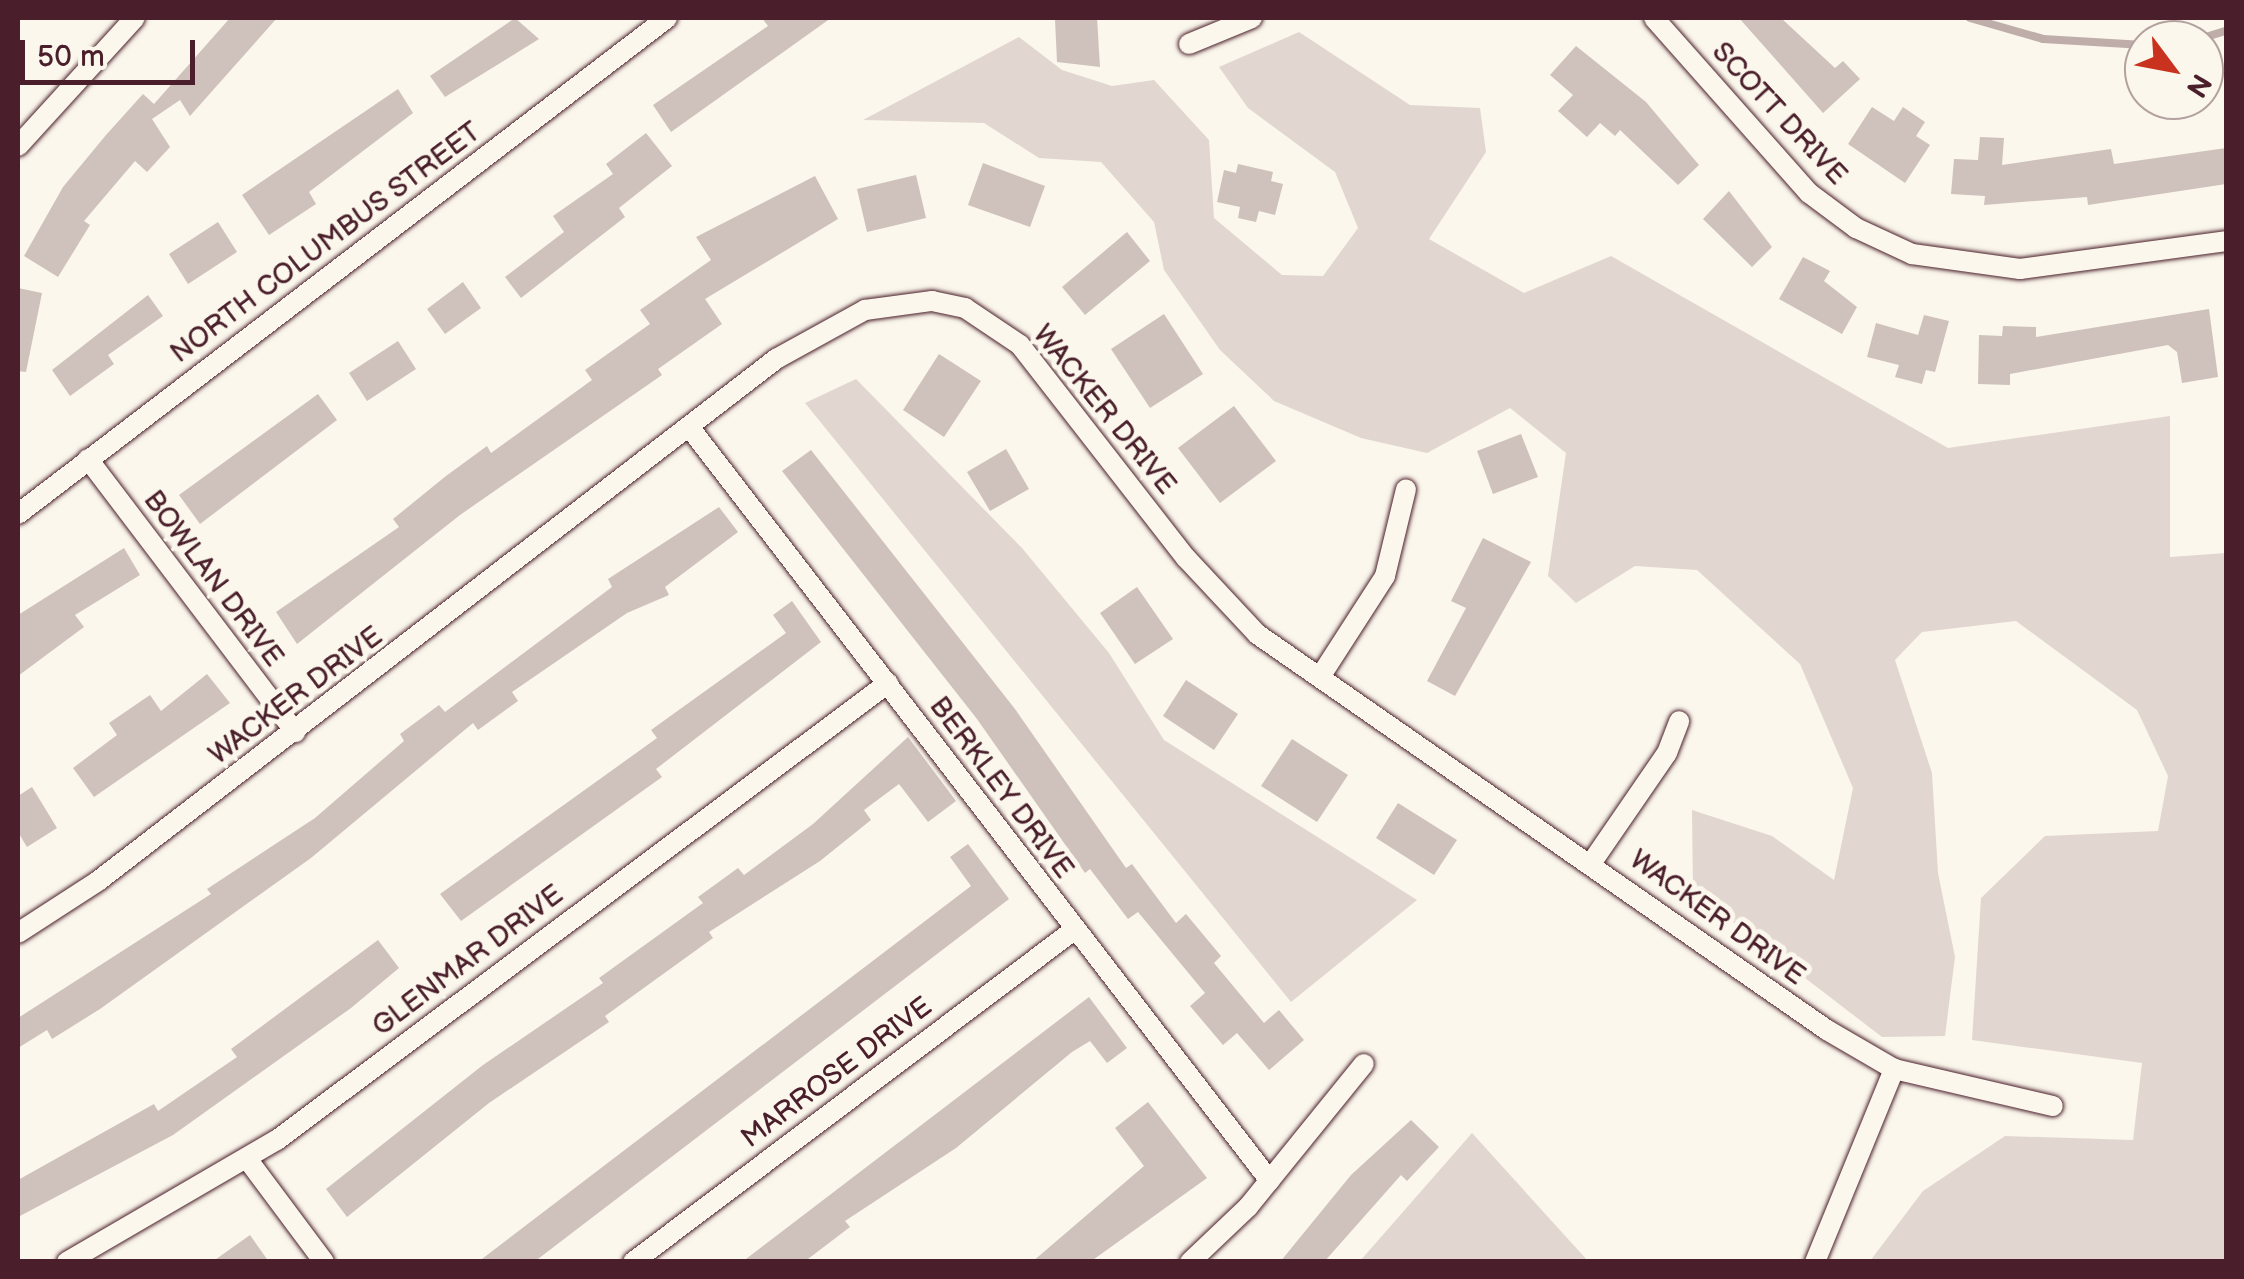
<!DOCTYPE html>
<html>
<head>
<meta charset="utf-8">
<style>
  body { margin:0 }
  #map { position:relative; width:2244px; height:1279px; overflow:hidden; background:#fbf7ec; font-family:"Balsamiq Sans",sans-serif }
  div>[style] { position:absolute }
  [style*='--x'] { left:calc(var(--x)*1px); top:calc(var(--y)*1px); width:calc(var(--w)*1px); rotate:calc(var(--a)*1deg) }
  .green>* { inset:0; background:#e2d7d0 }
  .stream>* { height:8px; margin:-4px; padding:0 4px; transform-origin:4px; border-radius:4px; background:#bfadaa }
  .building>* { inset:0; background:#cfc2bc }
  .roads { filter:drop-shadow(0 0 2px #4a1f2b) drop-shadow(0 0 2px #4a1f2b) }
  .street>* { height:20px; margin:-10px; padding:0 10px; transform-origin:10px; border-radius:10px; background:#fbf7ec }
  span { translate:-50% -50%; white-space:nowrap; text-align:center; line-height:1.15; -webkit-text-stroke:10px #fbf7ec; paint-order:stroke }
  .street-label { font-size:28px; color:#4a1f2b }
  .frame { position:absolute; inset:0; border:20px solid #4a1f2b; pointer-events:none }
  .north { position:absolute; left:2124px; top:20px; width:100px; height:100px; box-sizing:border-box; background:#fbf7ec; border:2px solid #b4a19f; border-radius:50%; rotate:122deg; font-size:28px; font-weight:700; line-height:40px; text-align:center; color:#4a1f2b }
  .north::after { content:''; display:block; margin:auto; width:35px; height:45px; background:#c8321e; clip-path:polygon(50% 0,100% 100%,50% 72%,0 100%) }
  .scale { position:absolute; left:20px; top:40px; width:175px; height:45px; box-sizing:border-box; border:5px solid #4a1f2b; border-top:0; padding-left:12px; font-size:30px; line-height:35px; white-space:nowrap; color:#4a1f2b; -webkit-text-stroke:8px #fbf7ec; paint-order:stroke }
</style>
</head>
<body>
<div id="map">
  <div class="green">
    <div style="clip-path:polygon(1299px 32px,1410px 105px,1480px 108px,1486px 152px,1429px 239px,1524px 293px,1611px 256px,1948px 448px,2170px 416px,2170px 557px,2226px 553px,2226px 1261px,1870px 1261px,1923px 1191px,2005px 1136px,2133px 1140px,2142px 1063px,1972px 1040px,1981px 898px,2045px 836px,2158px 831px,2168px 776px,2137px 710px,2016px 621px,1922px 632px,1895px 660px,1932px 773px,1938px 873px,1955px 957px,1945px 1036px,1882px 1037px,1693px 892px,1692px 810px,1772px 836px,1834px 880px,1853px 788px,1800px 664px,1697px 570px,1635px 566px,1576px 603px,1548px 576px,1566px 453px,1510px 408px,1427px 453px,1361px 438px,1274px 401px,1220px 350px,1164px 270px,1154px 222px,1101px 162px,1039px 158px,984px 123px,863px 120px,1019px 37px,1062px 70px,1112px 86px,1154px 80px,1209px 140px,1214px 218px,1282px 275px,1323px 276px,1358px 228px,1335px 172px,1248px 108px,1219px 67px)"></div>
    <div style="clip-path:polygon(856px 379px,1022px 548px,1109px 653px,1164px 740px,1417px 900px,1291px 1002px,805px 403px)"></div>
    <div style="clip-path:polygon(1472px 1133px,1588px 1261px,1360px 1261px)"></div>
  </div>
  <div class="stream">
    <div style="--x:1970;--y:18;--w:76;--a:16"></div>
    <div style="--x:2043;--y:39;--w:101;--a:3.4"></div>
    <div style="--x:2196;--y:40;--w:31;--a:-17"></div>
  </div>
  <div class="building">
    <div style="clip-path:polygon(230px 18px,277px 18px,190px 116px,180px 100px,152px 119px,170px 147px,147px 172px,135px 161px,84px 221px,90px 225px,58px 277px,24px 256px,63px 187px,106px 135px,143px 94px,154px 104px)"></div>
    <div style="clip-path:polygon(515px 18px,539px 39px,445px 97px,430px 76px)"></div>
    <div style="clip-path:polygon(762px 18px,831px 18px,671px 132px,653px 105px,768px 26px)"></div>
    <div style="clip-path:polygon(1067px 18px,1097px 18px,1100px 67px,1057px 62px,1055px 19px)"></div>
    <div style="clip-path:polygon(1739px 18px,1781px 18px,1835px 68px,1843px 61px,1860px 79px,1823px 113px)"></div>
    <div style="clip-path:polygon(1576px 46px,1646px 102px,1699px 165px,1678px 185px,1620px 130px,1615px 136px,1600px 123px,1587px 137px,1558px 111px,1573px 95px,1550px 75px)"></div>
    <div style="clip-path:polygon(398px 89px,413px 113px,309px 192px,316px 204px,269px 235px,242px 195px)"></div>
    <div style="clip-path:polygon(1872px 107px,1894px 121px,1903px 107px,1925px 122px,1916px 136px,1930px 145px,1905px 183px,1848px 144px)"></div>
    <div style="clip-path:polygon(646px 133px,672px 166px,619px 208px,625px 217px,521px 298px,505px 277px,564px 232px,553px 216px,613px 174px,606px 164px)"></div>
    <div style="clip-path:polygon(1980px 137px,2004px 138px,2002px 165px,2111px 149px,2114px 164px,2226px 148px,2226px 184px,2088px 205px,2087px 197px,1984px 205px,1985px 196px,1951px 194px,1954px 159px,1978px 160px)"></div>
    <div style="clip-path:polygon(983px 163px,1045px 186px,1030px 227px,968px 205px)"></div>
    <div style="clip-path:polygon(1238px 164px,1273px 172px,1271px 181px,1283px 184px,1275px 215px,1259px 211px,1256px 222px,1238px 218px,1240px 207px,1217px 202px,1224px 170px,1236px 173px)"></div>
    <div style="clip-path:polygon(916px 175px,926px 218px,867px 232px,857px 189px)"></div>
    <div style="clip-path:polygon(815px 176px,838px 219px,705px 299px,722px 324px,658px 369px,662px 375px,460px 515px,297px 644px,276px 612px,399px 527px,393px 519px,446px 476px,487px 446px,491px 453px,592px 380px,585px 370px,650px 324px,640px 310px,711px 260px,696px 237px)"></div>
    <div style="clip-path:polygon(1729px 191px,1772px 247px,1752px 267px,1703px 219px)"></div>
    <div style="clip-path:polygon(218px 222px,237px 252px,188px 284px,169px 254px)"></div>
    <div style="clip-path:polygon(1127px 232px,1150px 261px,1085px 315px,1062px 287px)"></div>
    <div style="clip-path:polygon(1803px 257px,1830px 271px,1824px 281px,1857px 307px,1842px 334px,1779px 299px)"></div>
    <div style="clip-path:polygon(463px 282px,481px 308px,445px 334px,427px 309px)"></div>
    <div style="clip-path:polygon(18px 288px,42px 293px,26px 372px,18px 371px)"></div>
    <div style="clip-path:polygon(148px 295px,163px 316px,108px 355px,114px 364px,70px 396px,52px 370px)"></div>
    <div style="clip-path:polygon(2209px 309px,2218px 377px,2182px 383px,2177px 352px,2168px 345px,2010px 374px,2010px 385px,1978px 384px,1979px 335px,2002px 336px,2003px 326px,2036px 327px,2036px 337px)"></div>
    <div style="clip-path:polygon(1164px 314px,1203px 374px,1150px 408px,1111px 349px)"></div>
    <div style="clip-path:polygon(1924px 315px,1949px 321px,1935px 372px,1926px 370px,1922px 384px,1895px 377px,1899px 365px,1867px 357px,1876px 323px,1918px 335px)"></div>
    <div style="clip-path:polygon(398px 341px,416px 369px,367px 401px,349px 373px)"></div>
    <div style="clip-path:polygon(939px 354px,981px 381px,944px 437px,903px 410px)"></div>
    <div style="clip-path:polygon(318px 394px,337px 420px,200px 524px,179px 495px)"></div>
    <div style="clip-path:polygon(1234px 406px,1276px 461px,1220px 503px,1178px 448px)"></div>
    <div style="clip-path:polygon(1521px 434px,1538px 477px,1493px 494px,1477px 451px)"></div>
    <div style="clip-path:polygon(1006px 449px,1029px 489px,990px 511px,967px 472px)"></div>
    <div style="clip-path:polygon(811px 450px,1015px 709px,1126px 868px,1132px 864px,1176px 923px,1186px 914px,1221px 956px,1214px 963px,1264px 1023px,1279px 1010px,1304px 1040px,1269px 1070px,1237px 1033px,1223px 1045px,1190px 1006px,1205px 993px,1138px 912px,1128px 919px,1090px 869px,1085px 873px,977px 719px,782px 471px)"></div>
    <div style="clip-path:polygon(719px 507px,738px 532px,665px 587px,669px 595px,627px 613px,512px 692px,518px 701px,478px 730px,473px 723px,311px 858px,100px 1009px,52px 1039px,47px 1030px,18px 1048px,18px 1018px,211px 894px,207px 889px,315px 818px,404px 741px,400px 734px,439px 705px,445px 712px,612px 587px,608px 579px)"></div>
    <div style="clip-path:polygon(1483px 538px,1531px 562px,1455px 696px,1427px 681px,1466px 608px,1451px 601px)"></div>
    <div style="clip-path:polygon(124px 548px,140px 575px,75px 615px,84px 627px,18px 676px,18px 615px)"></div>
    <div style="clip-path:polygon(1137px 587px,1173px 639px,1135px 664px,1100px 613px)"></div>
    <div style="clip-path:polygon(792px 601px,821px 642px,656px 769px,662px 777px,461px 921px,440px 894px,657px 738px,651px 730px,786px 633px,773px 615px)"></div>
    <div style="clip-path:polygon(207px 674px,230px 703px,94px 797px,73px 768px,117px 735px,109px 723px,150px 695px,161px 711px)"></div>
    <div style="clip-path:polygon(1186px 680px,1238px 714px,1214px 750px,1163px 716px)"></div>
    <div style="clip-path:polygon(908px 737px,956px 801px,928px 822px,899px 784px,864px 810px,871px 820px,820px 861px,709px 932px,713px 938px,605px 1016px,609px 1022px,489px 1103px,347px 1217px,326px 1189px,483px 1065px,603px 983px,599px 978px,703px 903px,698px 897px,738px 868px,744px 875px,813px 824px)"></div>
    <div style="clip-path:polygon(1292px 739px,1348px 775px,1317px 822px,1261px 786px)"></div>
    <div style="clip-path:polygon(32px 787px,57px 828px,27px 847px,18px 832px,18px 796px)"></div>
    <div style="clip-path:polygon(1398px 803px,1457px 840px,1434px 875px,1376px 838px)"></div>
    <div style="clip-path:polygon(968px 844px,1009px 899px,534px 1262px,478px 1262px,971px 886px,950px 857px)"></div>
    <div style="clip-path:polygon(378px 940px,399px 968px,351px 1008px,173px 1135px,18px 1217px,18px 1180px,154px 1104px,158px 1111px,237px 1057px,231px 1049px)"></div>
    <div style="clip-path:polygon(1089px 997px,1127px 1048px,1107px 1063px,1090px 1041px,1072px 1052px,956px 1148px,845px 1221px,850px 1227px,804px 1262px,742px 1262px)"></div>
    <div style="clip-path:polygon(1148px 1102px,1207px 1178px,1090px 1262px,1032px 1262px,1144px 1166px,1115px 1128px)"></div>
    <div style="clip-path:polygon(1411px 1120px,1439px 1147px,1407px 1181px,1401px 1175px,1324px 1262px,1280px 1262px,1351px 1175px)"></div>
    <div style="clip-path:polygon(250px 1235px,269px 1262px,212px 1262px)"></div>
  </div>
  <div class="roads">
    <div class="street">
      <div style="--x:1654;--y:18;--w:234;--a:48.5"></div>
      <div style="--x:1809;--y:193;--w:59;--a:36.7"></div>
      <div style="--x:1856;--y:228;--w:62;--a:24.9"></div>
      <div style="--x:1912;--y:254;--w:109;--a:7.9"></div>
      <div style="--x:2020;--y:269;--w:208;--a:-7.7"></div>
      <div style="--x:1189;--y:44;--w:68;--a:-22.4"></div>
      <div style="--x:18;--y:146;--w:173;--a:-47.6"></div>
      <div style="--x:690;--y:428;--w:950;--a:52.39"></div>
      <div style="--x:88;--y:459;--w:343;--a:52.8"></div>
      <div style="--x:18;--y:514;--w:817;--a:-37.39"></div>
      <div style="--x:1320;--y:677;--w:120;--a:-57.2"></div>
      <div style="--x:1385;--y:576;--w:89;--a:-76.4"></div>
      <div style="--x:1592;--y:862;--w:132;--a:-55.5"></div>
      <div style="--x:1667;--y:753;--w:34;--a:-69"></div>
      <div style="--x:18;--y:933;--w:95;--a:-33"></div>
      <div style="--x:98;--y:881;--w:856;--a:-37.59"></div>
      <div style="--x:776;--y:359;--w:102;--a:-28.8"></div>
      <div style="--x:865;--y:310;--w:68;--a:-7.7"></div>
      <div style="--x:932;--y:301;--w:34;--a:12"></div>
      <div style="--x:965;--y:308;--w:66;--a:33.9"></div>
      <div style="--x:1020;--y:345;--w:270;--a:52.1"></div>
      <div style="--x:1186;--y:558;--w:104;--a:46.9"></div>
      <div style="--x:1257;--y:634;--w:694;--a:34.79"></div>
      <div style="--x:1827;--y:1030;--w:78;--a:30.2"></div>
      <div style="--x:1894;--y:1069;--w:163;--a:13.1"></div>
      <div style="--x:248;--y:1160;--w:127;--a:53.3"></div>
      <div style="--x:67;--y:1262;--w:243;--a:-30.2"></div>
      <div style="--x:277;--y:1140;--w:763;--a:-36.79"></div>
      <div style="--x:633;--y:1262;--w:552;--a:-36.97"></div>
      <div style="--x:1190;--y:1262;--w:80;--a:-43.5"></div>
      <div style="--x:1248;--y:1207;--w:184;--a:-51"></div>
      <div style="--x:1815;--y:1262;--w:209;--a:-67.7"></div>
    </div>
  </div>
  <div class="street-label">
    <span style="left:1779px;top:114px;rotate:47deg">SCOTT DRIVE</span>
    <span style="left:326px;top:243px;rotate:-37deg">NORTH COLUMBUS STREET</span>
    <span style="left:1104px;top:410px;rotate:51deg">WACKER DRIVE</span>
    <span style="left:213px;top:579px;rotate:53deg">BOWLAN DRIVE</span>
    <span style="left:296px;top:696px;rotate:-37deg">WACKER DRIVE</span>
    <span style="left:1001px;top:788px;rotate:53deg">BERKLEY DRIVE</span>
    <span style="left:1717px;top:918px;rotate:36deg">WACKER DRIVE</span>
    <span style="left:468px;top:961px;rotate:-37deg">GLENMAR DRIVE</span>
    <span style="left:837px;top:1073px;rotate:-37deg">MARROSE DRIVE</span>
  </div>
  <div class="frame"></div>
  <div class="north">N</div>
  <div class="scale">50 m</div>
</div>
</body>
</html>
